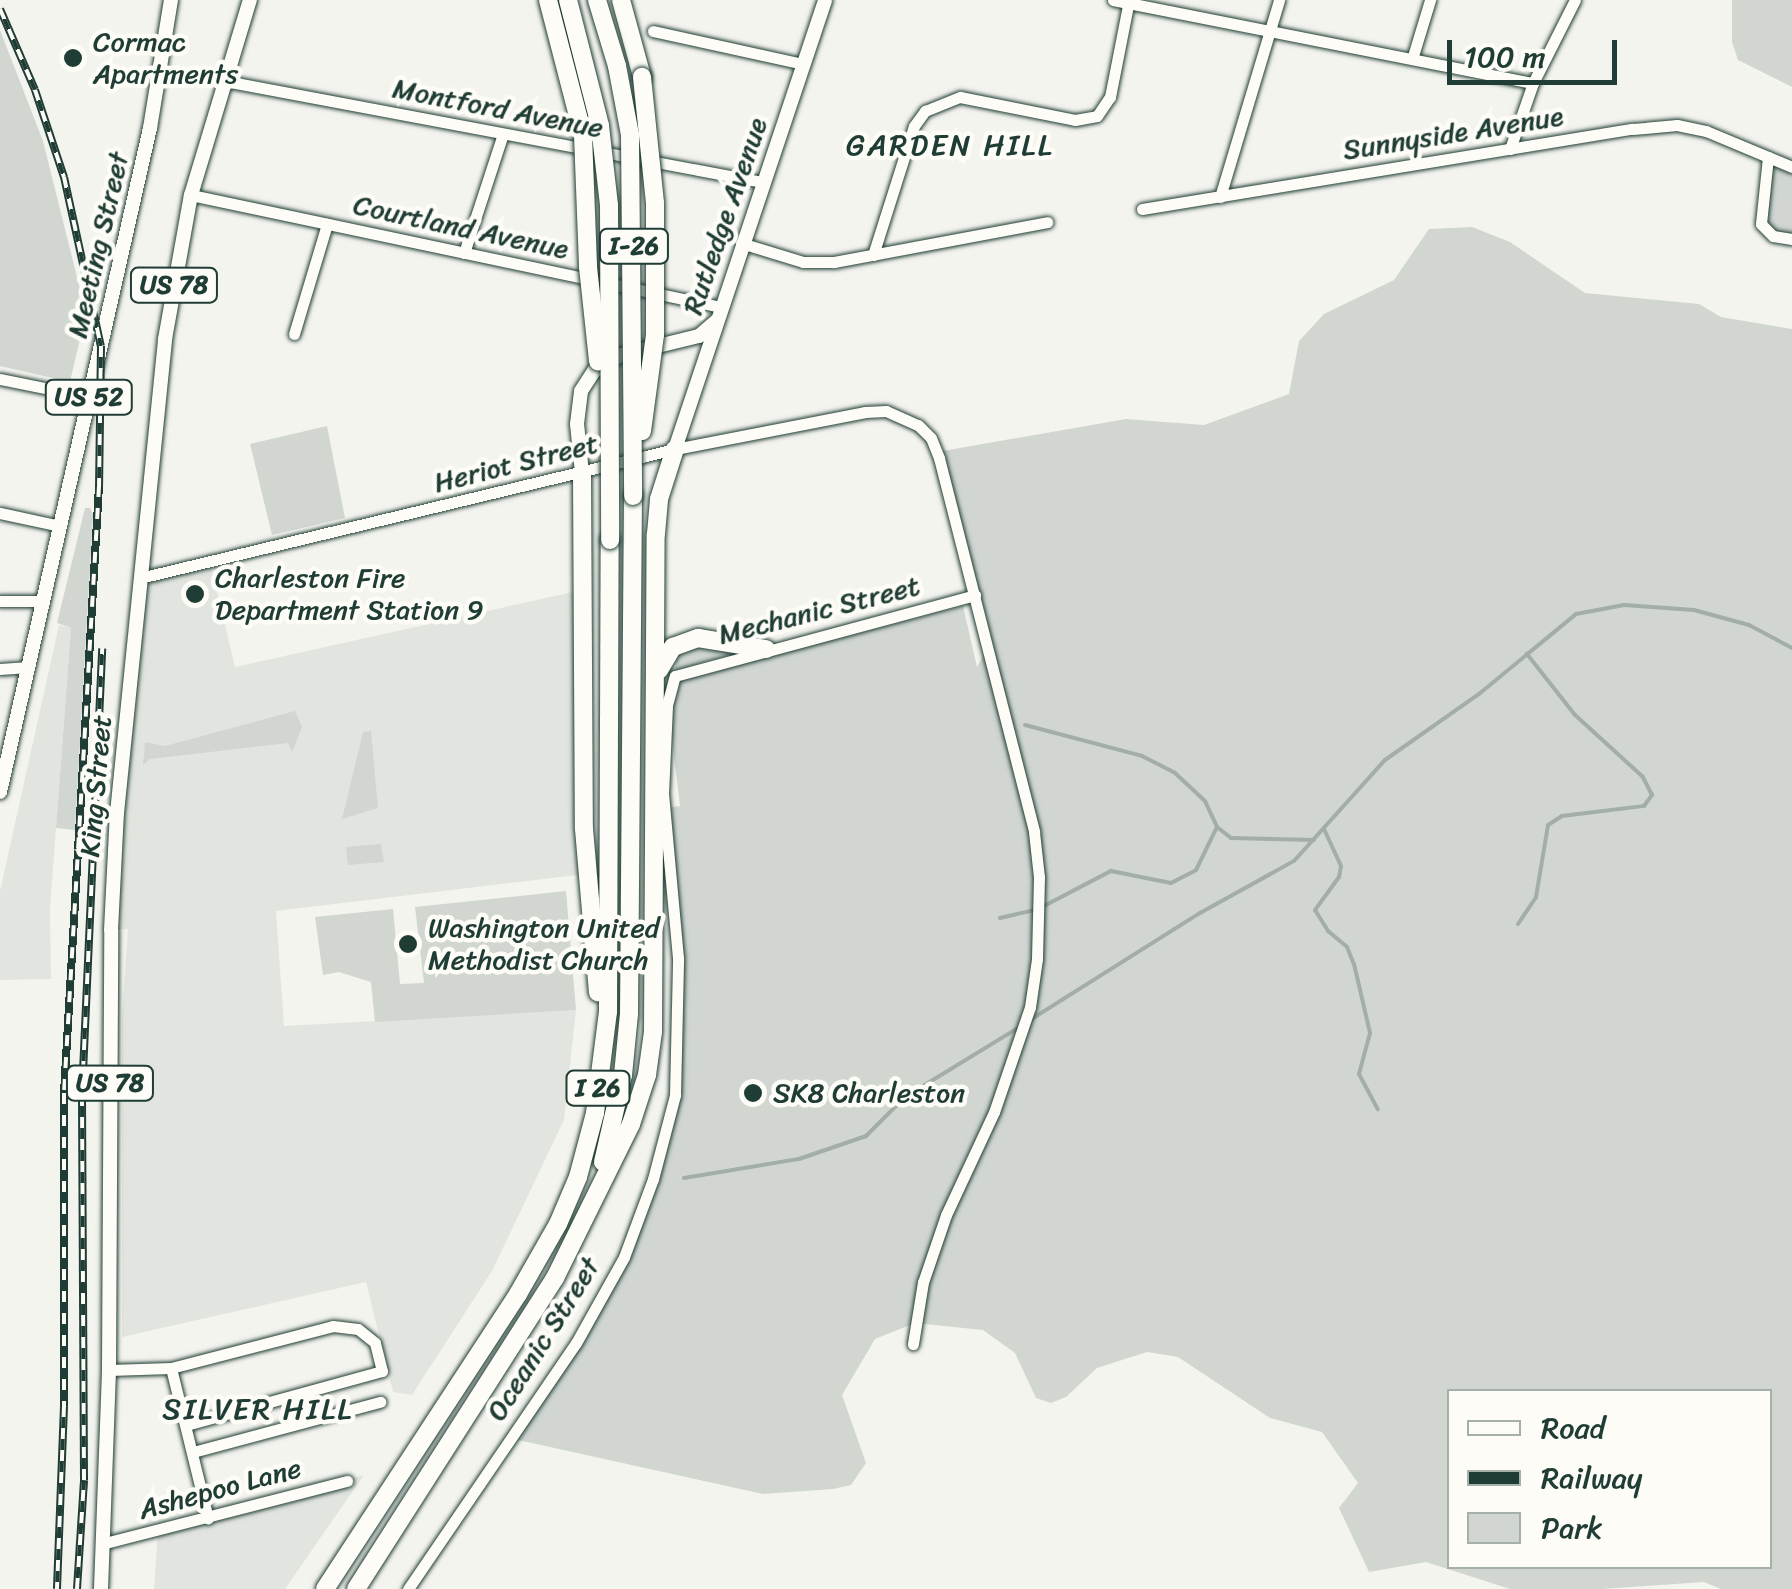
<!DOCTYPE html>
<html>
<head>
<meta charset="utf-8">
<style>
  body { margin:0 }
  #map { position:relative; width:1792px; height:1589px; overflow:hidden; background:#f4f4ef; font-family:Sriracha,sans-serif }
  div>[style] { position:absolute }
  [style*='--x'] { left:calc(var(--x)*1px); top:calc(var(--y)*1px); width:calc(var(--w)*1px); rotate:calc(var(--a)*1deg) }
  .built>* { inset:0; background:#e2e5df }
  .green>* { inset:0; background:#d1d6d1 }
  .stream>* { height:4px; margin:-2px; padding:0 2px; transform-origin:2px; border-radius:2px; background:#a3aea7 }
  .roads { filter:drop-shadow(0 0 2px #1f3d34) drop-shadow(0 0 2px #1f3d34) }
  .minor>* { height:11px; margin:-5.5px; padding:0 5.5px; transform-origin:5.5px; border-radius:5.5px; background:#fdfcf7 }
  .major>* { height:14px; margin:-7px; padding:0 7px; transform-origin:7px; border-radius:7px; background:#fdfcf7 }
  .highway>* { height:18px; margin:-9px; padding:0 9px; transform-origin:9px; border-radius:9px; background:#fdfcf7 }
  .rail>* { height:8px; margin-top:-4px; transform-origin:0; background:repeating-linear-gradient(90deg,#fdfcf7 0 11px,#1f3d34 0 22px); box-sizing:border-box; border-block:2px solid #1f3d34 }
  .bridges { filter:drop-shadow(0 0 2px #1f3d34) drop-shadow(0 0 2px #1f3d34) }
  .highway-bridge>* { height:18px; margin:-9px; padding:0 9px; transform-origin:9px; border-radius:9px; background:#fdfcf7 }
  .dots>* { width:28px; height:28px; translate:-50% -50%; box-sizing:border-box; border:5px solid #fdfcf7; border-radius:50% }
  span { translate:-50% -50%; white-space:nowrap; text-align:center; line-height:1.15; -webkit-text-stroke:9px #fdfcf7; paint-order:stroke }
  .shield-label span { padding:2px 8px; background:#fdfcf7; border:2px solid; border-radius:8px; -webkit-text-stroke-width:0 }
  .shield-label { font-size:25px; color:#1f3d34; font-weight:700 }
  .poi-label { font-size:28px; color:#1f3d34 }
  .left { translate:0 -50%; text-align:left }
  .street-label { font-size:28px; color:#1f3d34 }
  .neighbourhood-label { font-size:30px; color:#1f3d34; letter-spacing:2.5px }
  .legend { position:absolute; left:1447px; top:1389px; width:325px; height:180px; box-sizing:border-box; background:#fdfcf7; border:2px solid #a4b0a9; margin:0; padding:12px 18px; list-style:none; font-size:30px; color:#1f3d34 }
  .legend li { display:flex; align-items:center; gap:20px; height:50px }
  .legend b { width:50px; border:2px solid #a4b0a9 }
  .scale { position:absolute; left:1447px; top:40px; width:170px; height:45px; box-sizing:border-box; border:5px solid #1f3d34; border-top:0; padding-left:12px; font-size:30px; line-height:35px; white-space:nowrap; color:#1f3d34; -webkit-text-stroke:8px #fdfcf7; paint-order:stroke }
</style>
</head>
<body>
<div id="map">
  <div class="built">
    <div style="clip-path:polygon(210px 562px,235px 667px,586px 589px,586px 874px,276px 911px,284px 1026px,576px 1010px,564px 1120px,492px 1271px,412px 1395px,393px 1392px,366px 1282px,122px 1337px,122px 1016px,128px 929px,111px 930px,142px 577px)"></div>
    <div style="clip-path:polygon(59px 625px,71px 628px,50px 909px,51px 979px,0 980px,0 891px)"></div>
    <div style="clip-path:polygon(364px 1475px,285px 1589px,154px 1589px,158px 1533px)"></div>
  </div>
  <div class="green">
    <div style="clip-path:polygon(1732px 0,1792px 0,1792px 87px,1738px 60px,1732px 42px)"></div>
    <div style="clip-path:polygon(0 30px,43px 141px,86px 313px,70px 382px,0 366px)"></div>
    <div style="clip-path:polygon(1768px 157px,1792px 167px,1792px 239px,1767px 232px)"></div>
    <div style="clip-path:polygon(evenodd,1472px 227px,1510px 242px,1585px 293px,1699px 304px,1721px 317px,1792px 329px,1792px 1589px,1721px 1589px,1704px 1582px,1602px 1589px,1510px 1589px,1426px 1562px,1369px 1572px,1339px 1508px,1358px 1483px,1322px 1432px,1270px 1418px,1178px 1357px,1147px 1352px,1097px 1368px,1066px 1397px,1051px 1403px,1036px 1398px,1015px 1353px,983px 1330px,915px 1323px,875px 1339px,842px 1395px,866px 1463px,851px 1485px,833px 1489px,763px 1494px,509px 1438px,576px 1343px,624px 1257px,675px 1095px,678px 1023px,664px 808px,680px 806px,671px 731px,674px 681px,963px 606px,977px 667px,989px 645px,937px 452px,1126px 419px,1204px 425px,1289px 394px,1299px 341px,1324px 314px,1394px 280px,1429px 229px,1472px 227px,1450px 1392px,1770px 1392px,1770px 1566px,1450px 1566px,1450px 1392px)"></div>
    <div style="clip-path:polygon(327px 426px,345px 518px,272px 535px,250px 444px)"></div>
    <div style="clip-path:polygon(85px 508px,90px 508px,93px 515px,75px 830px,56px 828px,71px 628px,57px 623px)"></div>
    <div style="clip-path:polygon(699px 644px,743px 651px,676px 670px,675px 652px)"></div>
    <div style="clip-path:polygon(295px 711px,302px 727px,292px 752px,288px 743px,150px 759px,143px 765px,145px 742px,165px 746px)"></div>
    <div style="clip-path:polygon(371px 731px,378px 808px,342px 819px,363px 732px)"></div>
    <div style="clip-path:polygon(381px 844px,384px 862px,348px 865px,346px 847px)"></div>
    <div style="clip-path:polygon(566px 891px,576px 1010px,375px 1022px,371px 982px,339px 972px,323px 975px,315px 917px,393px 909px,400px 984px,424px 983px,415px 907px)"></div>
  </div>
  <div class="stream">
    <div style="--x:1025;--y:725;--w:121;--a:14.8"></div>
    <div style="--x:1142;--y:756;--w:37;--a:27"></div>
    <div style="--x:1175;--y:773;--w:41;--a:43"></div>
    <div style="--x:1205;--y:801;--w:29;--a:65"></div>
    <div style="--x:1217;--y:827;--w:18;--a:38"></div>
    <div style="--x:1231;--y:838;--w:83;--a:1.4"></div>
    <div style="--x:1324;--y:829;--w:41;--a:65.3"></div>
    <div style="--x:1341;--y:866;--w:11;--a:100"></div>
    <div style="--x:1339;--y:877;--w:41;--a:126"></div>
    <div style="--x:1315;--y:910;--w:25;--a:58"></div>
    <div style="--x:1328;--y:931;--w:25;--a:40"></div>
    <div style="--x:1347;--y:947;--w:18;--a:68"></div>
    <div style="--x:1354;--y:964;--w:71;--a:76.9"></div>
    <div style="--x:1370;--y:1033;--w:42;--a:105"></div>
    <div style="--x:1359;--y:1074;--w:40;--a:62"></div>
    <div style="--x:1042;--y:907;--w:78;--a:-27.6"></div>
    <div style="--x:1111;--y:871;--w:61;--a:11.3"></div>
    <div style="--x:1171;--y:883;--w:28;--a:-27"></div>
    <div style="--x:1196;--y:870;--w:48;--a:-64"></div>
    <div style="--x:1000;--y:918;--w:35;--a:-13"></div>
    <div style="--x:1518;--y:924;--w:32;--a:-56"></div>
    <div style="--x:1536;--y:897;--w:73;--a:-80.5"></div>
    <div style="--x:1548;--y:825;--w:17;--a:-33"></div>
    <div style="--x:1562;--y:816;--w:83;--a:-7"></div>
    <div style="--x:1644;--y:806;--w:14;--a:-54"></div>
    <div style="--x:1652;--y:795;--w:20;--a:-117"></div>
    <div style="--x:1643;--y:777;--w:92;--a:-137.6"></div>
    <div style="--x:1575;--y:715;--w:78;--a:-128.2"></div>
    <div style="--x:1030;--y:1020;--w:201;--a:-32.2"></div>
    <div style="--x:1200;--y:913;--w:107;--a:-29"></div>
    <div style="--x:1294;--y:861;--w:136;--a:-48"></div>
    <div style="--x:1385;--y:760;--w:115;--a:-35.1"></div>
    <div style="--x:1479;--y:694;--w:126;--a:-39.5"></div>
    <div style="--x:1576;--y:614;--w:49;--a:-10.6"></div>
    <div style="--x:1624;--y:605;--w:70;--a:4.1"></div>
    <div style="--x:1694;--y:610;--w:57;--a:15.3"></div>
    <div style="--x:1749;--y:625;--w:49;--a:28.1"></div>
    <div style="--x:684;--y:1178;--w:117;--a:-9.4"></div>
    <div style="--x:799;--y:1159;--w:71;--a:-18.9"></div>
    <div style="--x:866;--y:1136;--w:55;--a:-45"></div>
    <div style="--x:905;--y:1097;--w:132;--a:-31.4"></div>
  </div>
  <div class="roads">
    <div class="minor">
      <div style="--x:1113;--y:0;--w:428;--a:11.2"></div>
      <div style="--x:653;--y:31;--w:154;--a:12.4"></div>
      <div style="--x:1413;--y:56;--w:59;--a:-73.1"></div>
      <div style="--x:225;--y:81;--w:546;--a:10.65"></div>
      <div style="--x:1510;--y:149;--w:70;--a:-70.8"></div>
      <div style="--x:1533;--y:83;--w:93;--a:-63.2"></div>
      <div style="--x:1768;--y:157;--w:67;--a:96"></div>
      <div style="--x:1761;--y:224;--w:17;--a:45"></div>
      <div style="--x:1773;--y:236;--w:19;--a:9"></div>
      <div style="--x:191;--y:195;--w:542;--a:11.93"></div>
      <div style="--x:1220;--y:197;--w:206;--a:-73.3"></div>
      <div style="--x:1142;--y:209;--w:497;--a:-9.3"></div>
      <div style="--x:1633;--y:129;--w:44;--a:-5.2"></div>
      <div style="--x:1677;--y:125;--w:30;--a:12"></div>
      <div style="--x:1706;--y:131;--w:93;--a:22.7"></div>
      <div style="--x:741;--y:243;--w:65;--a:17"></div>
      <div style="--x:803;--y:262;--w:31;--a:0"></div>
      <div style="--x:834;--y:262;--w:217;--a:-10.6"></div>
      <div style="--x:464;--y:253;--w:125;--a:-71.9"></div>
      <div style="--x:873;--y:255;--w:135;--a:-72.4"></div>
      <div style="--x:914;--y:126;--w:19;--a:-54"></div>
      <div style="--x:925;--y:111;--w:38;--a:-22"></div>
      <div style="--x:960;--y:97;--w:117;--a:11.3"></div>
      <div style="--x:1075;--y:120;--w:22;--a:-10"></div>
      <div style="--x:1097;--y:116;--w:23;--a:-56"></div>
      <div style="--x:1110;--y:97;--w:99;--a:-78.9"></div>
      <div style="--x:294;--y:334;--w:115;--a:-73.3"></div>
      <div style="--x:0;--y:379;--w:91;--a:11.4"></div>
      <div style="--x:0;--y:513;--w:61;--a:12.2"></div>
      <div style="--x:140;--y:578;--w:550;--a:-13.56"></div>
      <div style="--x:675;--y:449;--w:194;--a:-11"></div>
      <div style="--x:865;--y:412;--w:21;--a:-3"></div>
      <div style="--x:886;--y:411;--w:35;--a:24"></div>
      <div style="--x:918;--y:425;--w:18;--a:45"></div>
      <div style="--x:931;--y:438;--w:22;--a:68"></div>
      <div style="--x:939;--y:458;--w:386;--a:75.7"></div>
      <div style="--x:1034;--y:832;--w:45;--a:83.7"></div>
      <div style="--x:1039;--y:877;--w:82;--a:91.4"></div>
      <div style="--x:1037;--y:959;--w:49;--a:98.3"></div>
      <div style="--x:1030;--y:1007;--w:111;--a:108.9"></div>
      <div style="--x:994;--y:1112;--w:114;--a:115"></div>
      <div style="--x:946;--y:1215;--w:71;--a:108.9"></div>
      <div style="--x:923;--y:1282;--w:63;--a:99.2"></div>
      <div style="--x:0;--y:601;--w:41;--a:0"></div>
      <div style="--x:0;--y:669;--w:29;--a:-4"></div>
      <div style="--x:171;--y:1368;--w:155;--a:76.2"></div>
      <div style="--x:109;--y:1370;--w:62;--a:-1.8"></div>
      <div style="--x:171;--y:1368;--w:167;--a:-14.5"></div>
      <div style="--x:333;--y:1326;--w:25;--a:7"></div>
      <div style="--x:358;--y:1329;--w:22;--a:39"></div>
      <div style="--x:375;--y:1343;--w:29;--a:76"></div>
      <div style="--x:382;--y:1371;--w:203;--a:164.6"></div>
      <div style="--x:193;--y:1452;--w:194;--a:-15"></div>
      <div style="--x:105;--y:1543;--w:250;--a:-14.4"></div>
      <div style="--x:408;--y:1589;--w:298;--a:-55.7"></div>
      <div style="--x:576;--y:1343;--w:98;--a:-60.8"></div>
      <div style="--x:624;--y:1257;--w:83;--a:-69.6"></div>
      <div style="--x:653;--y:1179;--w:87;--a:-75.3"></div>
      <div style="--x:675;--y:1095;--w:137;--a:-88.7"></div>
      <div style="--x:678;--y:958;--w:165;--a:-95.2"></div>
      <div style="--x:663;--y:794;--w:89;--a:-87.4"></div>
      <div style="--x:667;--y:705;--w:30;--a:-75"></div>
      <div style="--x:675;--y:676;--w:311;--a:-15.1"></div>
    </div>
    <div class="major">
      <div style="--x:675;--y:449;--w:473;--a:-71.5"></div>
      <div style="--x:582;--y:473;--w:49;--a:-95.8"></div>
      <div style="--x:577;--y:424;--w:33;--a:-83"></div>
      <div style="--x:581;--y:391;--w:24;--a:-57"></div>
      <div style="--x:594;--y:371;--w:31;--a:-31"></div>
      <div style="--x:621;--y:355;--w:80;--a:-13.7"></div>
      <div style="--x:699;--y:336;--w:23;--a:-41"></div>
      <div style="--x:0;--y:792;--w:681;--a:-77.27"></div>
      <div style="--x:150;--y:128;--w:130;--a:-80.7"></div>
      <div style="--x:101;--y:1589;--w:219;--a:-87.9"></div>
      <div style="--x:109;--y:1370;--w:440;--a:-89.7"></div>
      <div style="--x:111;--y:930;--w:117;--a:-87.1"></div>
      <div style="--x:117;--y:813;--w:476;--a:-84.2"></div>
      <div style="--x:165;--y:339;--w:146;--a:-79.8"></div>
      <div style="--x:191;--y:195;--w:204;--a:-73.2"></div>
    </div>
    <div class="highway">
      <div style="--x:621;--y:0;--w:80;--a:74.7"></div>
      <div style="--x:582;--y:473;--w:356;--a:89.7"></div>
      <div style="--x:584;--y:829;--w:164;--a:85.1"></div>
      <div style="--x:659;--y:670;--w:27;--a:-59"></div>
      <div style="--x:673;--y:647;--w:27;--a:-20"></div>
      <div style="--x:698;--y:638;--w:69;--a:9.2"></div>
      <div style="--x:603;--y:1162;--w:89;--a:-77.1"></div>
      <div style="--x:623;--y:1075;--w:61;--a:-84.4"></div>
      <div style="--x:629;--y:1014;--w:518;--a:-89.56"></div>
      <div style="--x:325;--y:1589;--w:353;--a:-56.8"></div>
      <div style="--x:518;--y:1294;--w:81;--a:-60.3"></div>
      <div style="--x:558;--y:1224;--w:51;--a:-66.9"></div>
      <div style="--x:578;--y:1177;--w:66;--a:-75.1"></div>
      <div style="--x:595;--y:1113;--w:102;--a:-82.7"></div>
      <div style="--x:608;--y:1012;--w:472;--a:-89.8"></div>
      <div style="--x:356;--y:1589;--w:369;--a:-57.4"></div>
      <div style="--x:555;--y:1278;--w:172;--a:-63.7"></div>
      <div style="--x:631;--y:1124;--w:52;--a:-71.9"></div>
      <div style="--x:647;--y:1075;--w:43;--a:-82.1"></div>
      <div style="--x:653;--y:1032;--w:498;--a:-89.7"></div>
      <div style="--x:656;--y:534;--w:35;--a:-85"></div>
      <div style="--x:659;--y:499;--w:52;--a:-72.3"></div>
    </div>
  </div>
  <div class="rail">
    <div style="--x:0;--y:9;--w:88;--a:66.6"></div>
    <div style="--x:35;--y:90;--w:92;--a:71.6"></div>
    <div style="--x:64;--y:177;--w:173;--a:77.7"></div>
    <div style="--x:101;--y:346;--w:140;--a:90.8"></div>
    <div style="--x:99;--y:486;--w:608;--a:93.3"></div>
    <div style="--x:64;--y:1093;--w:313;--a:90"></div>
    <div style="--x:64;--y:1406;--w:183;--a:92.2"></div>
    <div style="--x:77;--y:1589;--w:109;--a:-86.3"></div>
    <div style="--x:84;--y:1480;--w:386;--a:-90.3"></div>
    <div style="--x:82;--y:1094;--w:446;--a:-87.4"></div>
  </div>
  <div class="bridges">
    <div class="highway-bridge">
      <div style="--x:548;--y:0;--w:139;--a:75.5"></div>
      <div style="--x:583;--y:135;--w:132;--a:87.8"></div>
      <div style="--x:588;--y:267;--w:95;--a:83.9"></div>
      <div style="--x:568;--y:0;--w:130;--a:75.7"></div>
      <div style="--x:600;--y:126;--w:80;--a:83.5"></div>
      <div style="--x:609;--y:205;--w:335;--a:89.8"></div>
      <div style="--x:597;--y:0;--w:69;--a:73.1"></div>
      <div style="--x:617;--y:66;--w:70;--a:79.3"></div>
      <div style="--x:630;--y:135;--w:361;--a:89.5"></div>
      <div style="--x:642;--y:431;--w:97;--a:-82.3"></div>
      <div style="--x:655;--y:335;--w:132;--a:-90"></div>
      <div style="--x:655;--y:203;--w:127;--a:-95.9"></div>
    </div>
  </div>
  <div class="dots">
    <div style="left:73px;top:58px;background:#1f3d34"></div>
    <div style="left:195px;top:594px;background:#1f3d34"></div>
    <div style="left:408px;top:944px;background:#1f3d34"></div>
    <div style="left:753px;top:1093px;background:#1f3d34"></div>
  </div>
  <div class="shield-label">
    <span style="left:634px;top:246px">I-26</span>
    <span style="left:174px;top:285px">US 78</span>
    <span style="left:89px;top:397px">US 52</span>
    <span style="left:110px;top:1083px">US 78</span>
    <span style="left:598px;top:1088px">I 26</span>
  </div>
  <div class="poi-label">
    <span class="left" style="left:93px;top:58px">Cormac<br>Apartments</span>
    <span class="left" style="left:215px;top:594px">Charleston Fire<br>Department Station 9</span>
    <span class="left" style="left:428px;top:944px">Washington United<br>Methodist Church</span>
    <span class="left" style="left:773px;top:1093px">SK8 Charleston</span>
  </div>
  <div class="street-label">
    <span style="left:498px;top:108px;rotate:11deg">Montford Avenue</span>
    <span style="left:1453px;top:133px;rotate:-9deg">Sunnyside Avenue</span>
    <span style="left:725px;top:216px;rotate:-71deg">Rutledge Avenue</span>
    <span style="left:461px;top:227px;rotate:12deg">Courtland Avenue</span>
    <span style="left:98px;top:245px;rotate:-77deg">Meeting Street</span>
    <span style="left:516px;top:463px;rotate:-14deg">Heriot Street</span>
    <span style="left:819px;top:610px;rotate:-14deg">Mechanic Street</span>
    <span style="left:96px;top:786px;rotate:-85deg">King Street</span>
    <span style="left:543px;top:1339px;rotate:-58deg">Oceanic Street</span>
    <span style="left:220px;top:1489px;rotate:-15deg">Ashepoo Lane</span>
  </div>
  <div class="neighbourhood-label">
    <span style="left:950px;top:145px">GARDEN HILL</span>
    <span style="left:258px;top:1409px">SILVER HILL</span>
  </div>
  <ul class="legend">
  <li><b style="height:12px;background:#fdfcf7"></b>Road</li>
  <li><b style="height:12px;background:#1f3d34"></b>Railway</li>
  <li><b style="height:28px;background:#d1d6d1"></b>Park</li>
  </ul>
  <div class="scale">100 m</div>
</div>
</body>
</html>
